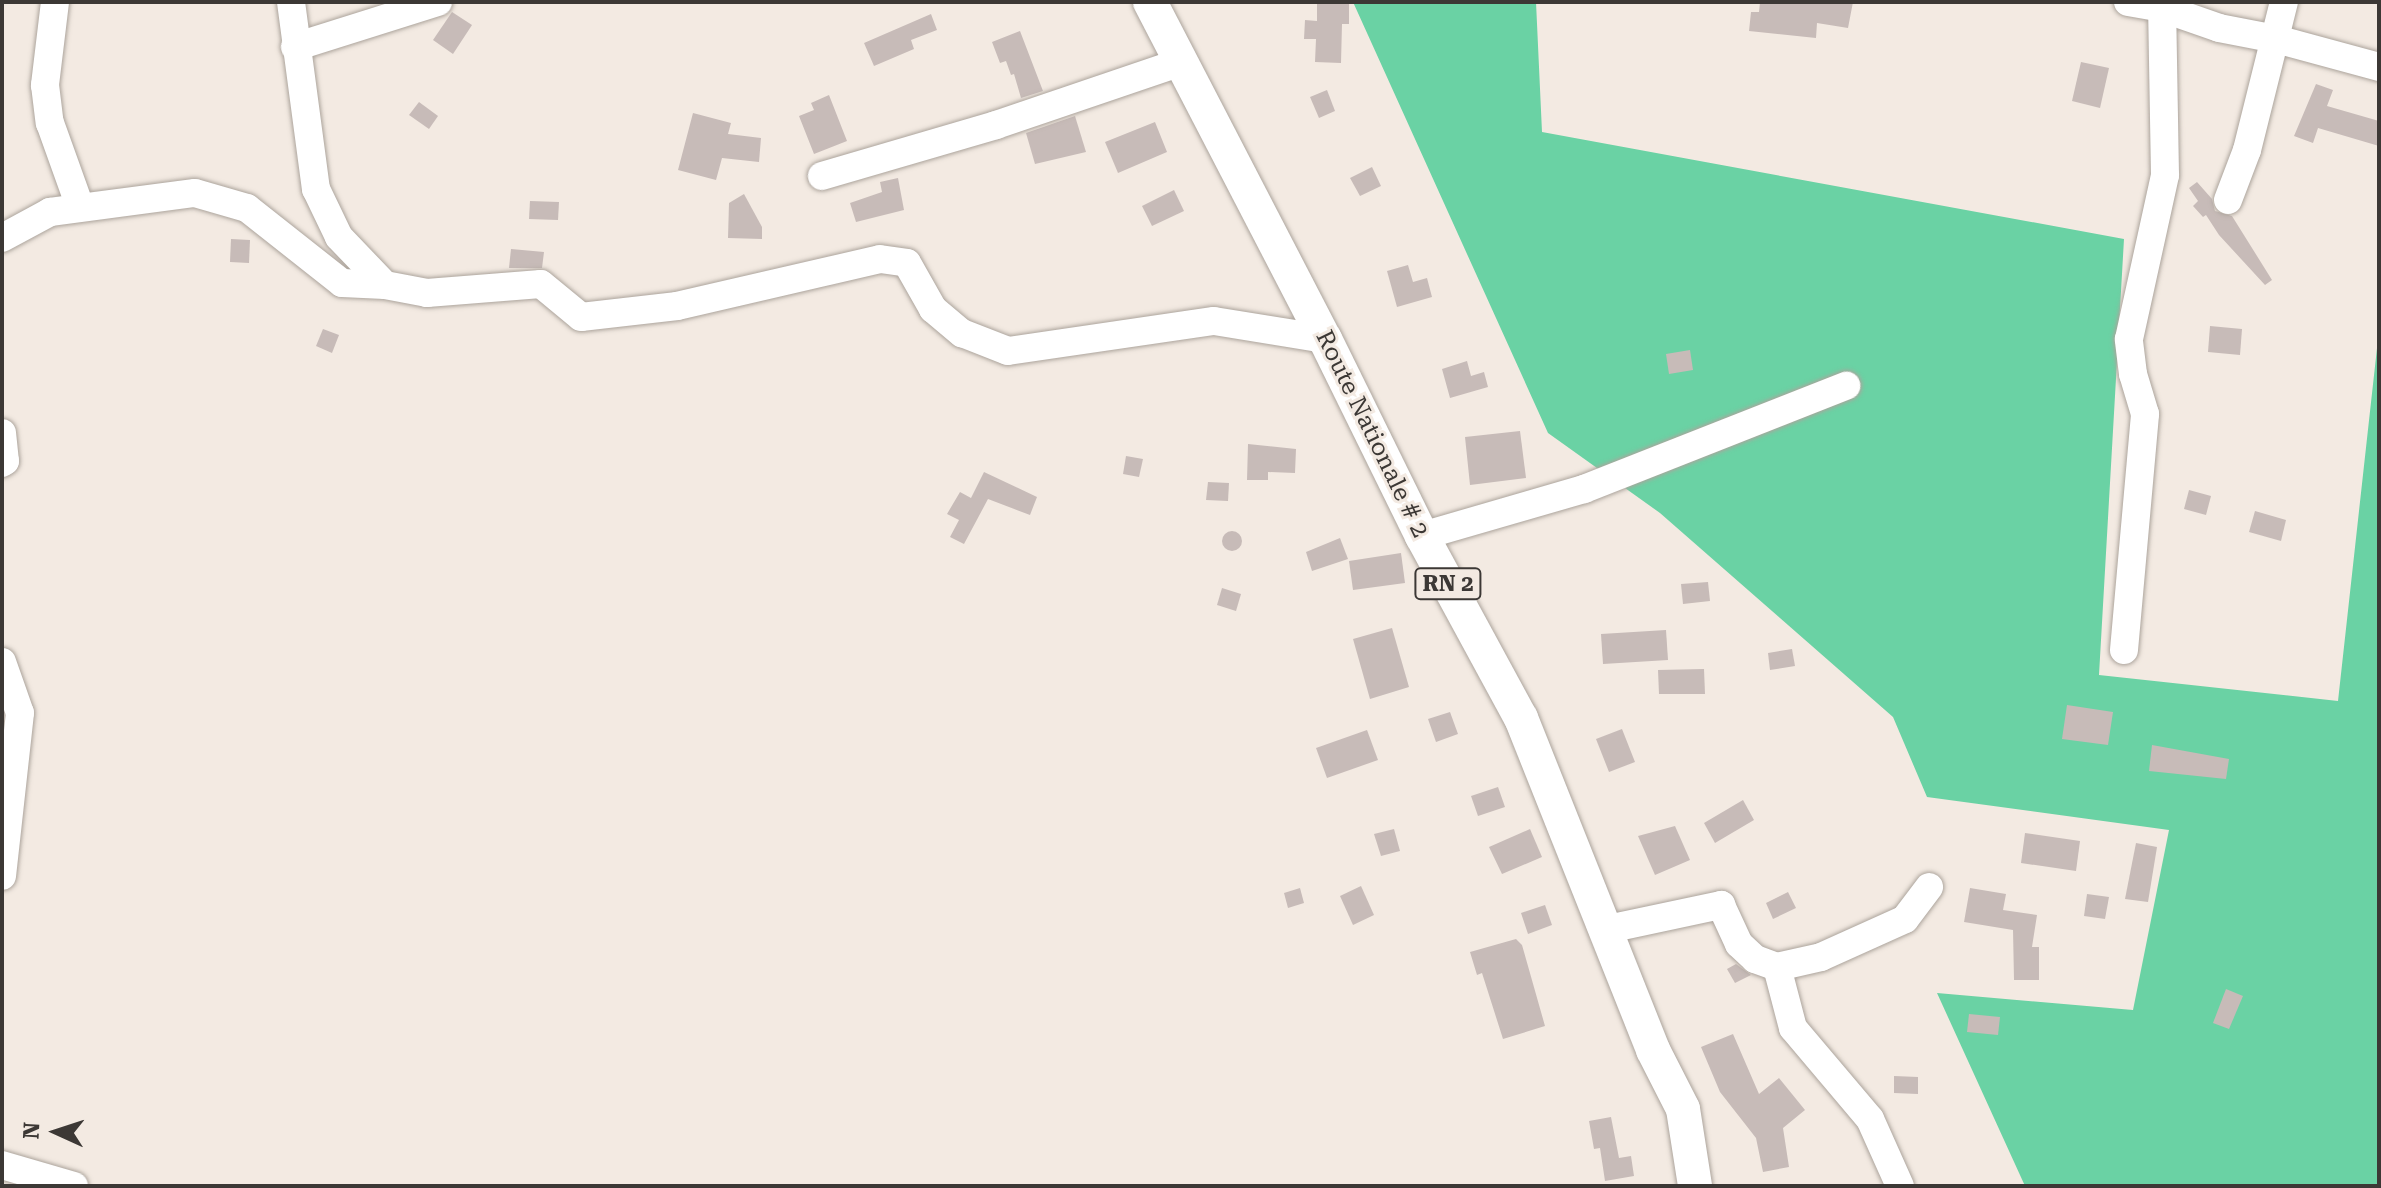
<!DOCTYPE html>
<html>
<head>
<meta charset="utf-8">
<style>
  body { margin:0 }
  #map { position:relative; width:2381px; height:1188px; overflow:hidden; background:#f3eae2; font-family:"Roboto Serif",serif }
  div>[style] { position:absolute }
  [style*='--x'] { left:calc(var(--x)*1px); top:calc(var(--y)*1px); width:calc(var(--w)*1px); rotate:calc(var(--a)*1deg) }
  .green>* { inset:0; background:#6ad2a4 }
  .building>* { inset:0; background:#c7bbb8 }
  .round { border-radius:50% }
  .roads { filter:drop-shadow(0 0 2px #aca49c) drop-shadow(0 0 2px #aca49c) }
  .minor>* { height:28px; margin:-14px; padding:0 14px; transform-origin:14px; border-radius:14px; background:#fff }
  .major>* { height:34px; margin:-17px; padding:0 17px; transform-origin:17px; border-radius:17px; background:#fff }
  span { translate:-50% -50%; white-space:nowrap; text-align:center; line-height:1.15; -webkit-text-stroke:6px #f3eae2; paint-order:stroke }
  .shield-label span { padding:2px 6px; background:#f3eae2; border:2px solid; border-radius:6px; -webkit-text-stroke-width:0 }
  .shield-label { font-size:22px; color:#3c3835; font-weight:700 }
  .street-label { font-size:24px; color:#3c3835 }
  .frame { position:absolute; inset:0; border:4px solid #3c3835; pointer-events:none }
  .north { position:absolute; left:16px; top:1092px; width:80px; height:80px; -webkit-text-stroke:6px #f3eae2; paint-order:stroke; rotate:273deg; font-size:22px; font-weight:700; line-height:32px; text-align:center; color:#3c3835 }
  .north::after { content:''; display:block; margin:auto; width:28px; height:36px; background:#3c3835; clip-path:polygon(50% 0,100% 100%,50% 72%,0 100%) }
</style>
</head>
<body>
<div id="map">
  <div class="green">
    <div style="clip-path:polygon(1353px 2px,1536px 2px,1542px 132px,2124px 239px,2099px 675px,2338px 701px,2379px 330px,2379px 1186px,2025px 1186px,1937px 993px,2133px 1010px,2169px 830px,1927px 797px,1893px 717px,1660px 513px,1548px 433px)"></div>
  </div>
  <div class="building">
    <div style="clip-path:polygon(1317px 2px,1349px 2px,1349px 24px,1342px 24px,1341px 63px,1315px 62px,1316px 39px,1304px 39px,1305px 20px,1317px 21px)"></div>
    <div style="clip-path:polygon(1760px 2px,1853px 2px,1848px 28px,1817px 23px,1816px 38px,1749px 31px,1751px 12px,1759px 12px)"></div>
    <div style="clip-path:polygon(452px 12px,472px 25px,453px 54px,433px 40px)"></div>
    <div style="clip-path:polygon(931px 14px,937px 30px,911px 40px,914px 49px,874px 66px,864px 43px)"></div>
    <div style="clip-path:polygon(1020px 31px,1043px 91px,1021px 98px,1014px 74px,1011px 75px,1006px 61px,1000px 63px,992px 42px)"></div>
    <div style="clip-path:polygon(2081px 62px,2109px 68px,2100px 108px,2072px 101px)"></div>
    <div style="clip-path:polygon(2316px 84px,2333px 90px,2327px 106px,2379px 121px,2379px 146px,2318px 128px,2313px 143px,2294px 136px)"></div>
    <div style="clip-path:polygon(1327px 90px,1335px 111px,1319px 118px,1310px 97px)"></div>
    <div style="clip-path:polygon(829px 95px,847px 141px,814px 154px,799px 116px,814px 110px,811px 103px)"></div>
    <div style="clip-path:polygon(419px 102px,438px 116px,429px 129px,409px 115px)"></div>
    <div style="clip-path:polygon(693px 113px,731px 123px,728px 134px,761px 138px,759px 162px,722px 158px,716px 180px,678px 170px)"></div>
    <div style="clip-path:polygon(1075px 116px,1086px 152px,1035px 164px,1026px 133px)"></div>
    <div style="clip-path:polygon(1155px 122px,1167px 152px,1118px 173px,1105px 142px)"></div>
    <div style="clip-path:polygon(1372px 167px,1381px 186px,1360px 196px,1350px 178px)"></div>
    <div style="clip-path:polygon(898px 178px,904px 210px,856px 222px,850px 203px,882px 192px,880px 182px)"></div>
    <div style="clip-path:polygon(2197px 182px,2212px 199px,2215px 211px,2232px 216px,2272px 280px,2265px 285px,2219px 235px,2206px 215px,2203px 217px,2193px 206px,2198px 201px,2189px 188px)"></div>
    <div style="clip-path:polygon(1174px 190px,1184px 211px,1152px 226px,1142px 206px)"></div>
    <div style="clip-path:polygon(744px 194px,762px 227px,762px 239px,728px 238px,729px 203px)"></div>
    <div style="clip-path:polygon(530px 201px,559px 202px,558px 220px,529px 219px)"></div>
    <div style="clip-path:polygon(231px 239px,250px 240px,249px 263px,230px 262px)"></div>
    <div style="clip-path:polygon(511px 249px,544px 252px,542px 268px,509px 268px)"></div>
    <div style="clip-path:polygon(1408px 265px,1413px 282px,1427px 278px,1432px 297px,1397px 307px,1387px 271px)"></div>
    <div style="clip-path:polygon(2210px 326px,2242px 329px,2240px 355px,2208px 352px)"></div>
    <div style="clip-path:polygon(323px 329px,339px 335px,332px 353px,316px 346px)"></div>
    <div style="clip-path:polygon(1690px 350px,1693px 370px,1669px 374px,1666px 354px)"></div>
    <div style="clip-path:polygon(1467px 361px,1471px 376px,1484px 372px,1488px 387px,1450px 398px,1442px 369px)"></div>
    <div style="clip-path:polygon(1520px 431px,1526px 478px,1470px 485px,1465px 437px)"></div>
    <div style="clip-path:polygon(1248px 444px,1296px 449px,1295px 473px,1268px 472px,1268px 480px,1247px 480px)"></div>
    <div style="clip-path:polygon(1126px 456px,1143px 459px,1139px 477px,1123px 474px)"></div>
    <div style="clip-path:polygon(984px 472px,1037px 497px,1030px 515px,988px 499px,964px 544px,950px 537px,959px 520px,947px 514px,960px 492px,971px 498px)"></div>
    <div style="clip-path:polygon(1208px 482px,1229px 483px,1228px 501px,1206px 500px)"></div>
    <div style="clip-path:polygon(2189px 490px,2211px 496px,2206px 515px,2184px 509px)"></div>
    <div style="clip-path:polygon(2255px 511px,2286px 520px,2281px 541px,2249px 532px)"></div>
    <div class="round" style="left:1222px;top:531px;width:20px;height:20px"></div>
    <div style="clip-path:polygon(1340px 538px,1348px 559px,1312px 571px,1306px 552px)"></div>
    <div style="clip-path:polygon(1401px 553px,1405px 583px,1353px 590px,1349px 561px)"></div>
    <div style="clip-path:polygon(1708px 582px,1710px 601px,1683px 604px,1681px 584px)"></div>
    <div style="clip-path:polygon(1222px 588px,1241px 594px,1236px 611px,1217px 605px)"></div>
    <div style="clip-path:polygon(1392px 628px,1409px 687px,1370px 699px,1353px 639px)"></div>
    <div style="clip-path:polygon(1666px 630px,1668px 660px,1603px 664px,1601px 634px)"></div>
    <div style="clip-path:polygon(1792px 649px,1795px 666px,1770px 670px,1768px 653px)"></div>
    <div style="clip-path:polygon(1704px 669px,1705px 694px,1659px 694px,1658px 670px)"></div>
    <div style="clip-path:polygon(2067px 705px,2113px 712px,2108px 745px,2062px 739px)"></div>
    <div style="clip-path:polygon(1450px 712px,1458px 734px,1436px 742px,1428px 719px)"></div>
    <div style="clip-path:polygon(1622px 729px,1635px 762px,1609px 772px,1596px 739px)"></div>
    <div style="clip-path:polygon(1367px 730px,1378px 760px,1327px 778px,1316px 748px)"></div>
    <div style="clip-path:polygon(2152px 745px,2229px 759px,2226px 779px,2149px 771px)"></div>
    <div style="clip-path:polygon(1498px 787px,1505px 807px,1478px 816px,1471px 796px)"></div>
    <div style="clip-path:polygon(1743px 800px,1754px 820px,1715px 843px,1704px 823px)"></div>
    <div style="clip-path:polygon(1675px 826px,1690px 860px,1655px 875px,1638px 836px)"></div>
    <div style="clip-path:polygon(1394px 829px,1400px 851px,1381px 856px,1374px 834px)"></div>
    <div style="clip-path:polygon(1530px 829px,1542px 857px,1502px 874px,1489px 847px)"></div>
    <div style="clip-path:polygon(2025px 833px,2080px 841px,2076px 871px,2021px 863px)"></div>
    <div style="clip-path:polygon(2136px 843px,2157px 847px,2148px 902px,2125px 899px)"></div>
    <div style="clip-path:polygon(1361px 886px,1374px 915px,1353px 925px,1340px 896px)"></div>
    <div style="clip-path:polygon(1300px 888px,1304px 903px,1288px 908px,1284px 893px)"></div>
    <div style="clip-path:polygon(1970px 888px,2006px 894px,2003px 910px,2037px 915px,2032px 947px,2039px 947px,2039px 980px,2014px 980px,2013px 930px,1964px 922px)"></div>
    <div style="clip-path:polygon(1788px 892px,1796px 908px,1773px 919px,1766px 903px)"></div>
    <div style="clip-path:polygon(2087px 894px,2109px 897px,2105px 919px,2084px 916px)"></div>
    <div style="clip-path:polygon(1545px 905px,1552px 925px,1528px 934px,1521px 913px)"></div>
    <div style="clip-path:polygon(1516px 939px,1522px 945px,1545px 1026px,1503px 1039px,1482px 973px,1477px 975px,1470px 952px)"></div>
    <div style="clip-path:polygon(1736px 964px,1751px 975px,1735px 983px,1727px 969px)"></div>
    <div style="clip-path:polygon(2226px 989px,2243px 996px,2229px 1029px,2213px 1023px)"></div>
    <div style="clip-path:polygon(1969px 1014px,2000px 1017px,1998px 1035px,1967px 1032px)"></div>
    <div style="clip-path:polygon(1733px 1034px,1759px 1094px,1779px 1078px,1805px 1110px,1783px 1128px,1789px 1167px,1763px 1172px,1756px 1138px,1720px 1092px,1701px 1047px)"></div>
    <div style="clip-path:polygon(1894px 1076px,1918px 1077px,1918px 1094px,1894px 1093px)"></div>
    <div style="clip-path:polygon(1611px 1117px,1619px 1158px,1631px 1156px,1634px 1176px,1605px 1181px,1600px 1148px,1594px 1149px,1589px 1121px)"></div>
  </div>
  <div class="roads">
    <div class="minor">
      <div style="--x:55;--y:2;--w:84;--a:96.9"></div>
      <div style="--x:45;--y:85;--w:38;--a:83"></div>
      <div style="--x:50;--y:123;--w:89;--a:70.3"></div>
      <div style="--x:291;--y:2;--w:189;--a:82.4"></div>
      <div style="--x:316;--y:189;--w:53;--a:64.4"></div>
      <div style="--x:339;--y:237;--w:66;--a:46.2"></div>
      <div style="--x:385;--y:285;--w:43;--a:10.8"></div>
      <div style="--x:427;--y:293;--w:114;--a:-4.5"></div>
      <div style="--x:541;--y:284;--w:52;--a:39.5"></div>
      <div style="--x:581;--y:317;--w:97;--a:-6.5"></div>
      <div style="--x:677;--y:306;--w:208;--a:-13"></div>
      <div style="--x:880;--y:259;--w:27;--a:8"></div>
      <div style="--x:907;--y:263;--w:53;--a:60.5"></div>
      <div style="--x:933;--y:309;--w:38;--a:40"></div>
      <div style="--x:962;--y:333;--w:49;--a:21.4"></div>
      <div style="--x:1008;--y:351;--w:208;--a:-8.3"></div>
      <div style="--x:1214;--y:321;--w:112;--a:9.2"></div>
      <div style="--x:2128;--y:2;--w:35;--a:10"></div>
      <div style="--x:2162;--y:8;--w:60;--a:19.3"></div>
      <div style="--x:2219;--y:28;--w:58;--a:10.9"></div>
      <div style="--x:2276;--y:39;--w:107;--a:15.2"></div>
      <div style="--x:295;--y:47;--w:150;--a:-17.5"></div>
      <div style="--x:822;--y:176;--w:181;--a:-16.3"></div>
      <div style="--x:996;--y:125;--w:195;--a:-18.8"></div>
      <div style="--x:2228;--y:200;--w:53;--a:-69.2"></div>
      <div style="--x:2247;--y:150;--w:153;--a:-76"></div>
      <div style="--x:2;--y:238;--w:55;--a:-28.4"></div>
      <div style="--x:50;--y:212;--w:146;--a:-7.5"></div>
      <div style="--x:195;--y:193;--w:54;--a:16.1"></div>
      <div style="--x:247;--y:208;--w:121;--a:38.3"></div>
      <div style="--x:342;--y:283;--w:43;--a:2.7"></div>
      <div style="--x:2;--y:433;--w:28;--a:84"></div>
      <div style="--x:5;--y:461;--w:4;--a:146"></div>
      <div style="--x:1422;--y:536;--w:169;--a:-16.2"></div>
      <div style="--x:1584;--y:489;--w:282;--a:-21.5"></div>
      <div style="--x:2124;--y:650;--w:237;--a:-84.9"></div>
      <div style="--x:2145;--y:414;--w:42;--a:-106.7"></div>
      <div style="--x:2133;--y:374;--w:35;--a:-97"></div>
      <div style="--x:2129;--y:339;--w:168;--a:-77.6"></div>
      <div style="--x:2165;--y:175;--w:167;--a:-91"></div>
      <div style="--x:2;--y:662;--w:54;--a:70.6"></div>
      <div style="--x:20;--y:713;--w:164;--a:96.3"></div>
      <div style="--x:1608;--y:929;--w:116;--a:-12"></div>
      <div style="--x:1721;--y:905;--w:43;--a:65.2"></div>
      <div style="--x:1739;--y:944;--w:22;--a:43"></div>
      <div style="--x:1755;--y:959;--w:23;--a:20"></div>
      <div style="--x:1777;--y:967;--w:45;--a:-12.8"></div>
      <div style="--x:1821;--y:957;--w:92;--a:-24.3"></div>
      <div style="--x:1905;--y:919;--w:40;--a:-53"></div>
      <div style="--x:1777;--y:967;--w:63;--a:75.3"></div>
      <div style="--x:1793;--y:1028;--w:119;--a:49.8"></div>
      <div style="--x:1870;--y:1119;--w:73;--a:65.9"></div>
      <div style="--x:2;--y:1165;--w:75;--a:16.3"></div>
    </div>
    <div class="major">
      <div style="--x:1150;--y:2;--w:380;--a:62.6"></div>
      <div style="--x:1325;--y:339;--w:220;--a:63.8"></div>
      <div style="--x:1422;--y:536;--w:207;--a:61.5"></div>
      <div style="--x:1521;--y:718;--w:357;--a:68.3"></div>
      <div style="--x:1653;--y:1050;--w:66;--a:63"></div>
      <div style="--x:1683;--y:1109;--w:78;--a:81.1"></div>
    </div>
  </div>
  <div class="shield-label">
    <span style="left:1448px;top:584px">RN 2</span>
  </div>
  <div class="street-label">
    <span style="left:1372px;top:434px;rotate:64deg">Route Nationale # 2</span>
  </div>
  <div class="frame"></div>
  <div class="north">N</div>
</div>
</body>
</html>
